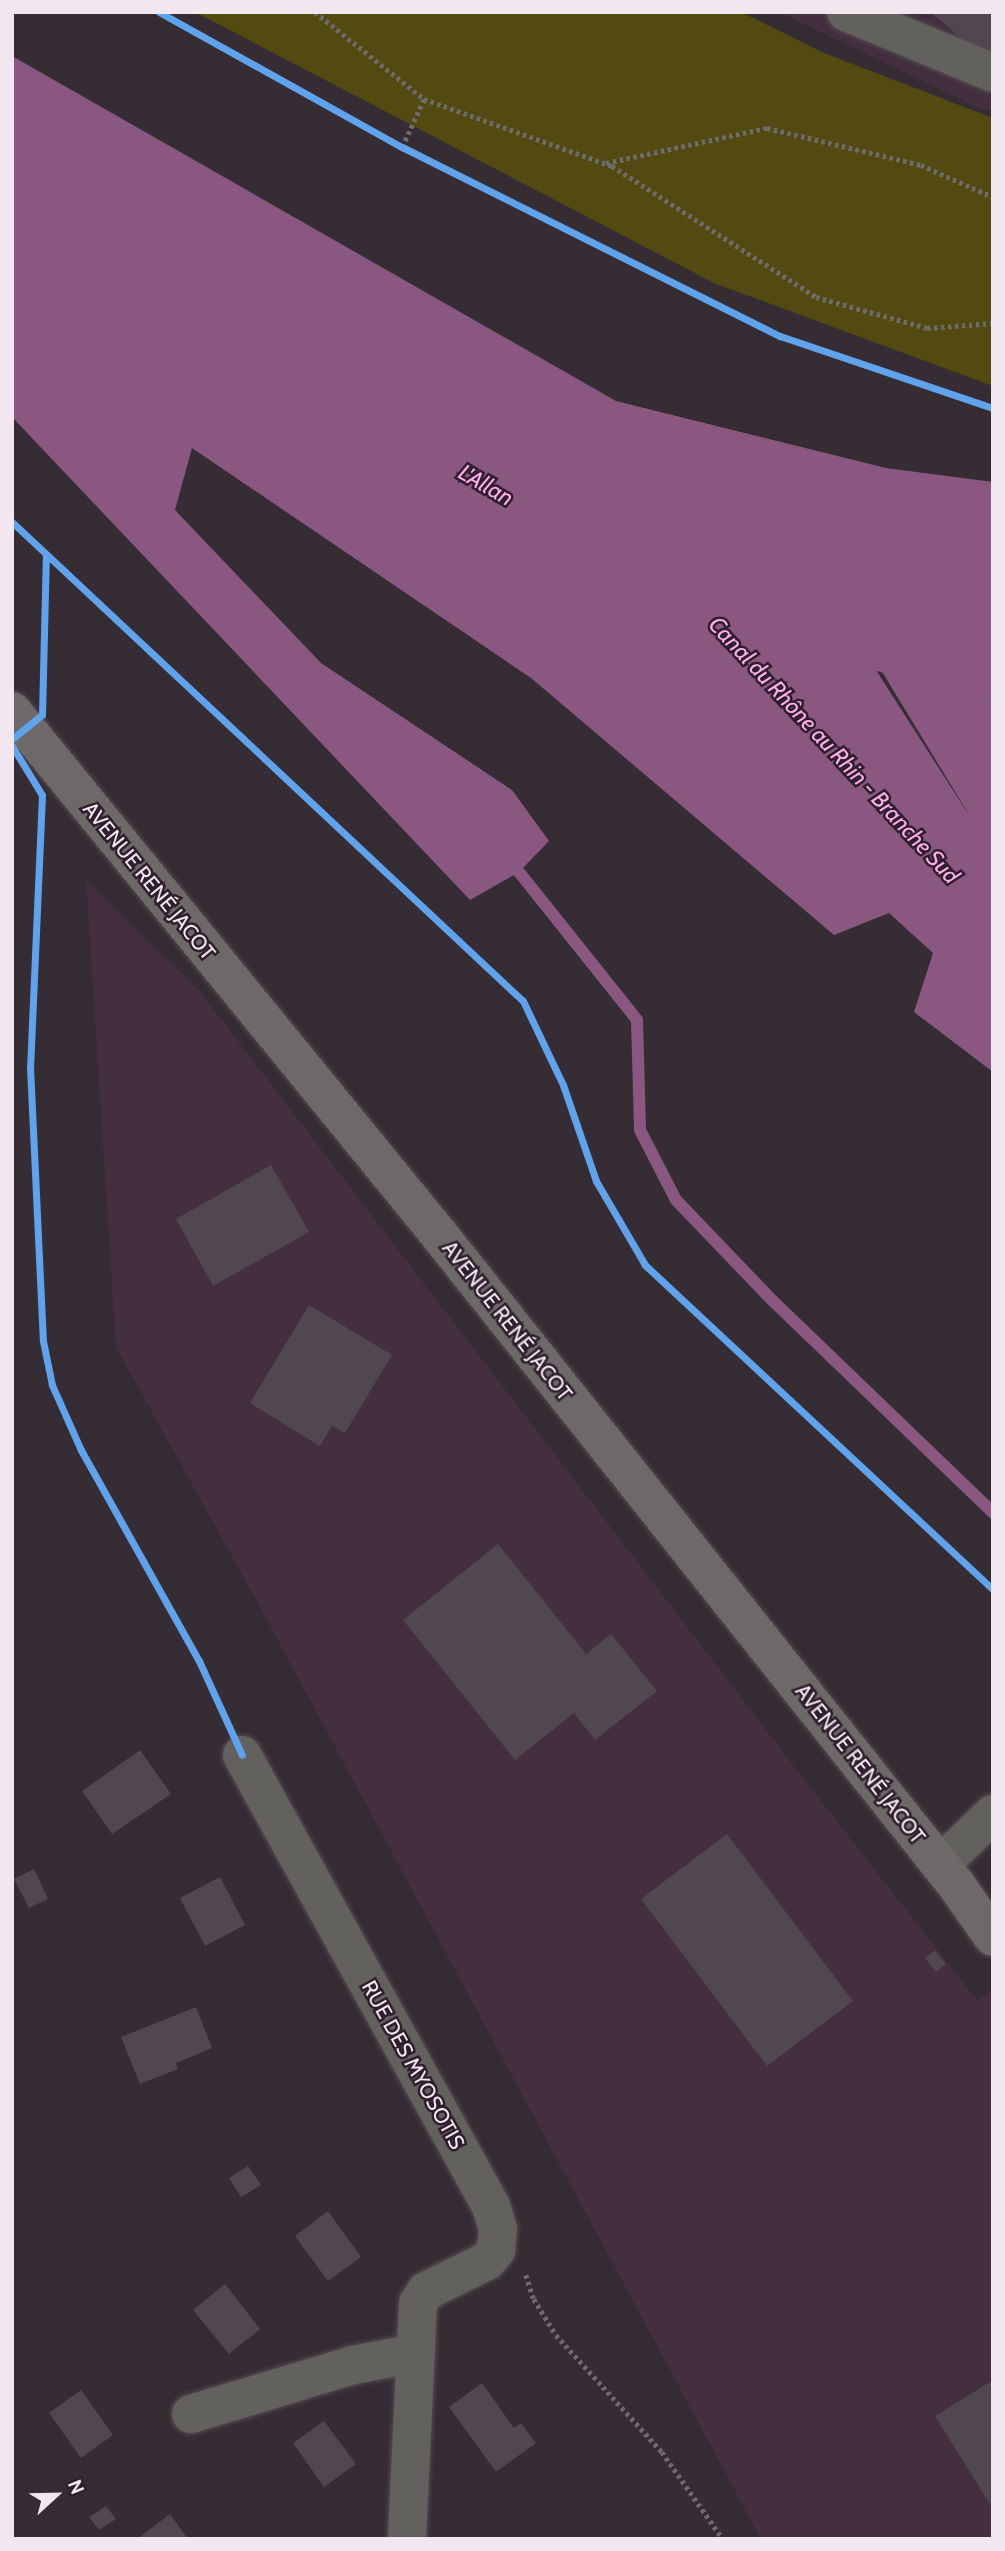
<!DOCTYPE html>
<html>
<head>
<meta charset="utf-8">
<style>
  body { margin:0 }
  #map { position:relative; width:1005px; height:2551px; overflow:hidden; background:#362c34; font-family:Cabin,sans-serif }
  div>[style] { position:absolute }
  [style*='--x'] { left:calc(var(--x)*1px); top:calc(var(--y)*1px); width:calc(var(--w)*1px); rotate:calc(var(--a)*1deg) }
  .built>* { inset:0; background:#432f3e }
  .green>* { inset:0; background:#524a10 }
  .water>* { inset:0; background:#895780 }
  .stream>* { height:12px; margin:-6px; padding:0 6px; transform-origin:6px; border-radius:6px; background:#895780 }
  .river>* { height:70px; margin:-35px; padding:0 35px; transform-origin:35px; border-radius:35px; background:#895780 }
  .building>* { inset:0; background:#50484e }
  .path>* { height:4.5px; margin-top:-2.25px; transform-origin:0; background:repeating-linear-gradient(90deg,#6e6b6b 0 3.5px,transparent 0 7px) }
  .roads { filter:drop-shadow(0 0 2px #534b51) drop-shadow(0 0 2px #534b51) }
  .minor>* { height:38px; margin:-19px; padding:0 19px; transform-origin:19px; border-radius:19px; background:#62615e }
  .major>* { height:38px; margin:-19px; padding:0 19px; transform-origin:19px; border-radius:19px; background:#6c6968 }
  .cycleway>* { height:7px; margin:-3.5px; padding:0 3.5px; transform-origin:3.5px; border-radius:3.5px; background:#60a3ed }
  span { translate:-50% -50%; white-space:nowrap; text-align:center; line-height:1.15; -webkit-text-stroke:5px #2f1f2c; paint-order:stroke }
  .street-label { font-size:21px; color:#f2e7ef }
  .water-label { font-size:23px; color:#feaeee; font-style:italic }
  .frame { position:absolute; inset:0; border:14px solid #f2e7ef; pointer-events:none }
  .north { position:absolute; left:21px; top:2460px; width:70px; height:70px; -webkit-text-stroke:5px #2f1f2c; paint-order:stroke; rotate:68deg; font-size:19px; font-weight:700; line-height:28px; text-align:center; color:#f2e7ef }
  .north::after { content:''; display:block; margin:auto; width:24px; height:32px; background:#f2e7ef; clip-path:polygon(50% 0,100% 100%,50% 72%,0 100%) }
</style>
</head>
<body>
<div id="map">
  <div class="built">
    <div style="clip-path:polygon(779px 12px,993px 12px,993px 112px,975px 106px)"></div>
    <div style="clip-path:polygon(86px 879px,202px 994px,796px 1769px,977px 2000px,993px 1989px,993px 2539px,761px 2539px,259px 1605px,116px 1347px)"></div>
  </div>
  <div class="green">
    <div style="clip-path:polygon(195px 12px,741px 12px,824px 53px,993px 118px,993px 386px,714px 283px)"></div>
  </div>
  <div class="water">
    <div style="clip-path:polygon(evenodd,12px 56px,616px 401px,886px 468px,993px 482px,993px 1072px,914px 1012px,933px 953px,889px 913px,834px 935px,531px 678px,192px 448px,175px 510px,321px 663px,512px 790px,549px 841px,519px 872px,470px 900px,12px 417px,12px 56px,849px 628px,856px 629px,968px 813px,967px 812px,849px 628px)"></div>
  </div>
  <div class="stream">
    <div style="--x:507;--y:861;--w:16;--a:43"></div>
    <div style="--x:519;--y:872;--w:189;--a:51.4"></div>
    <div style="--x:637;--y:1020;--w:110;--a:88.4"></div>
    <div style="--x:640;--y:1130;--w:79;--a:62.8"></div>
    <div style="--x:676;--y:1200;--w:140;--a:46.2"></div>
    <div style="--x:773;--y:1301;--w:306;--a:43.9"></div>
  </div>
  <div class="river">
    <div style="--x:751;--y:617;--w:98;--a:5.9"></div>
    <div style="--x:848;--y:627;--w:150;--a:15.1"></div>
  </div>
  <div class="building">
    <div style="clip-path:polygon(931px 12px,993px 12px,993px 67px)"></div>
    <div style="clip-path:polygon(271px 1165px,309px 1232px,213px 1286px,176px 1219px)"></div>
    <div style="clip-path:polygon(309px 1305px,392px 1355px,345px 1433px,332px 1426px,320px 1446px,250px 1403px)"></div>
    <div style="clip-path:polygon(498px 1544px,586px 1654px,611px 1634px,657px 1691px,595px 1740px,574px 1713px,515px 1760px,403px 1620px)"></div>
    <div style="clip-path:polygon(140px 1750px,171px 1794px,112px 1834px,82px 1791px)"></div>
    <div style="clip-path:polygon(727px 1834px,853px 2001px,767px 2066px,641px 1899px)"></div>
    <div style="clip-path:polygon(34px 1869px,48px 1899px,29px 1908px,14px 1879px)"></div>
    <div style="clip-path:polygon(220px 1877px,245px 1925px,205px 1946px,180px 1898px)"></div>
    <div style="clip-path:polygon(935px 1950px,946px 1964px,936px 1972px,925px 1958px)"></div>
    <div style="clip-path:polygon(196px 2007px,212px 2048px,176px 2063px,178px 2069px,140px 2084px,121px 2037px)"></div>
    <div style="clip-path:polygon(248px 2166px,261px 2185px,241px 2197px,229px 2178px)"></div>
    <div style="clip-path:polygon(328px 2211px,361px 2257px,328px 2281px,295px 2236px)"></div>
    <div style="clip-path:polygon(225px 2284px,260px 2329px,229px 2354px,193px 2310px)"></div>
    <div style="clip-path:polygon(993px 2380px,993px 2509px,935px 2416px)"></div>
    <div style="clip-path:polygon(482px 2383px,514px 2428px,521px 2423px,536px 2443px,496px 2472px,449px 2407px)"></div>
    <div style="clip-path:polygon(81px 2390px,113px 2435px,81px 2458px,49px 2413px)"></div>
    <div style="clip-path:polygon(324px 2421px,356px 2464px,324px 2487px,293px 2443px)"></div>
    <div style="clip-path:polygon(106px 2506px,116px 2519px,99px 2530px,89px 2517px)"></div>
    <div style="clip-path:polygon(170px 2514px,188px 2539px,136px 2539px,141px 2536px)"></div>
  </div>
  <div class="path">
    <div style="--x:315;--y:12;--w:139;--a:38.6"></div>
    <div style="--x:424;--y:99;--w:200;--a:19.6"></div>
    <div style="--x:612;--y:166;--w:242;--a:32.7"></div>
    <div style="--x:816;--y:297;--w:115;--a:15.6"></div>
    <div style="--x:927;--y:328;--w:66;--a:-4.3"></div>
    <div style="--x:402;--y:147;--w:53;--a:-65.4"></div>
    <div style="--x:606;--y:163;--w:165;--a:-12.3"></div>
    <div style="--x:767;--y:128;--w:158;--a:13.5"></div>
    <div style="--x:921;--y:165;--w:79;--a:24"></div>
    <div style="--x:526;--y:2275;--w:25;--a:72"></div>
    <div style="--x:534;--y:2299;--w:42;--a:58.6"></div>
    <div style="--x:556;--y:2335;--w:158;--a:47.8"></div>
    <div style="--x:662;--y:2452;--w:106;--a:55"></div>
  </div>
  <div class="roads">
    <div class="minor">
      <div style="--x:846;--y:12;--w:159;--a:22.5"></div>
      <div style="--x:242;--y:1755;--w:515;--a:61.1"></div>
      <div style="--x:491;--y:2206;--w:24;--a:73"></div>
      <div style="--x:498;--y:2229;--w:21;--a:95"></div>
      <div style="--x:496;--y:2250;--w:14;--a:129"></div>
      <div style="--x:487;--y:2261;--w:68;--a:153.8"></div>
      <div style="--x:426;--y:2291;--w:15;--a:122"></div>
      <div style="--x:418;--y:2304;--w:235;--a:92.7"></div>
      <div style="--x:940;--y:1865;--w:74;--a:-43.9"></div>
      <div style="--x:191;--y:2414;--w:169;--a:-16.8"></div>
      <div style="--x:353;--y:2365;--w:64;--a:-10.8"></div>
    </div>
    <div class="major">
      <div style="--x:12;--y:711;--w:679;--a:50.8"></div>
      <div style="--x:441;--y:1237;--w:829;--a:51.51"></div>
      <div style="--x:957;--y:1886;--w:62;--a:54.8"></div>
    </div>
  </div>
  <div class="cycleway">
    <div style="--x:159;--y:12;--w:278;--a:29.1"></div>
    <div style="--x:402;--y:147;--w:423;--a:26.6"></div>
    <div style="--x:780;--y:336;--w:225;--a:18.7"></div>
    <div style="--x:12;--y:522;--w:700;--a:43.15"></div>
    <div style="--x:523;--y:1001;--w:93;--a:64.5"></div>
    <div style="--x:563;--y:1085;--w:102;--a:71"></div>
    <div style="--x:596;--y:1181;--w:97;--a:59.7"></div>
    <div style="--x:645;--y:1265;--w:476;--a:43"></div>
    <div style="--x:12;--y:739;--w:38;--a:-39"></div>
    <div style="--x:42;--y:715;--w:160;--a:-88.6"></div>
    <div style="--x:12;--y:746;--w:57;--a:58.5"></div>
    <div style="--x:42;--y:795;--w:272;--a:92.5"></div>
    <div style="--x:30;--y:1067;--w:274;--a:87.3"></div>
    <div style="--x:43;--y:1341;--w:45;--a:78.4"></div>
    <div style="--x:52;--y:1385;--w:71;--a:66"></div>
    <div style="--x:81;--y:1450;--w:242;--a:60.8"></div>
    <div style="--x:199;--y:1661;--w:103;--a:65.4"></div>
  </div>
  <div class="street-label">
    <span style="left:149px;top:881px;rotate:51deg">AVENUE RENÉ JACOT</span>
    <span style="left:507px;top:1321px;rotate:52deg">AVENUE RENÉ JACOT</span>
    <span style="left:860px;top:1764px;rotate:52deg">AVENUE RENÉ JACOT</span>
    <span style="left:413px;top:2065px;rotate:61deg">RUE DES MYOSOTIS</span>
  </div>
  <div class="water-label">
    <span style="left:486px;top:485px;rotate:30deg">L'Allan</span>
    <span style="left:834px;top:750px;rotate:47deg">Canal du Rhône au Rhin - Branche Sud</span>
  </div>
  <div class="frame"></div>
  <div class="north">N</div>
</div>
</body>
</html>
